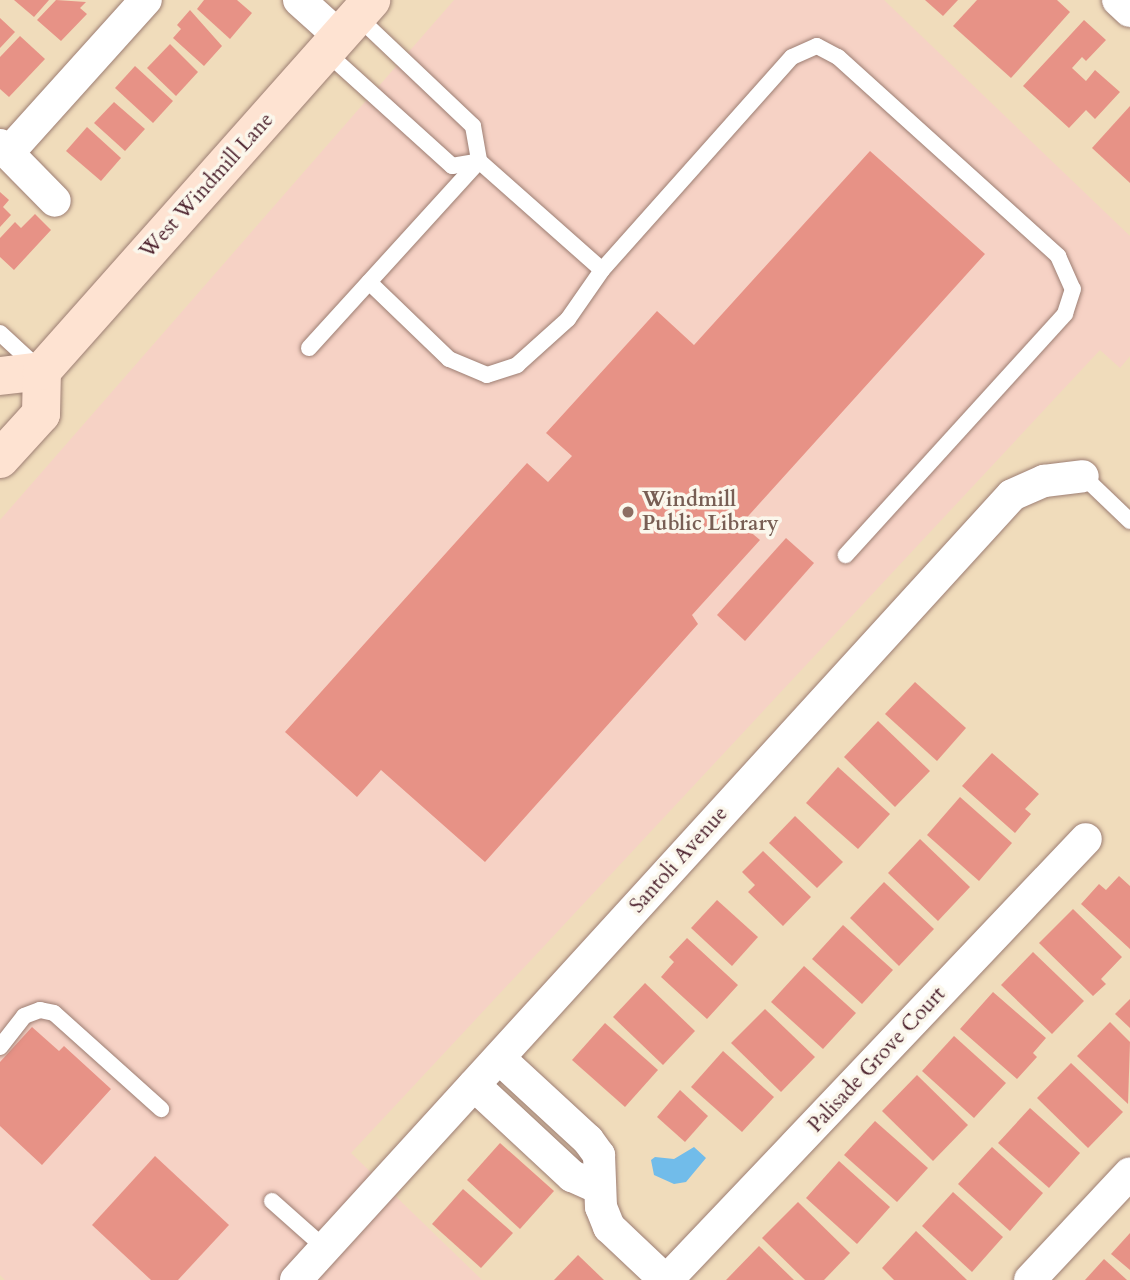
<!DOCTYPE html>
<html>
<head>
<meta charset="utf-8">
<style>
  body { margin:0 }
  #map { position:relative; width:1130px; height:1280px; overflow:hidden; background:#f0dcbb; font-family:Cardo,serif }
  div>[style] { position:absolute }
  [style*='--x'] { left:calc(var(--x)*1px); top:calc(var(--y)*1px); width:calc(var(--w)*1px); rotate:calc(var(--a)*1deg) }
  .built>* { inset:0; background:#f6d2c5 }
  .water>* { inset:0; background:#71bcea }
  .building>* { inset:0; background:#e79286 }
  .roads { filter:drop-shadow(0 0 2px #9d7e73) drop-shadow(0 0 2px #9d7e73) }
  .service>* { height:16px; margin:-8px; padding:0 8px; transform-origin:8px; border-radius:8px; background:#fff }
  .minor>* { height:32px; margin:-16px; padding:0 16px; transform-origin:16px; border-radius:16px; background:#fff }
  .secondary>* { height:38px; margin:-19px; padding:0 19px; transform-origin:19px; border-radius:19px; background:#fee3d2 }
  .dots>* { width:19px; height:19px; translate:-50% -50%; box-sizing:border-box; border:4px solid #fbf7ec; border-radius:50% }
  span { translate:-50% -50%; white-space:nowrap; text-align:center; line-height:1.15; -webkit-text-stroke:7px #fbf7ec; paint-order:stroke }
  .street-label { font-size:21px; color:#4a1f2b }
  .education-label { font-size:21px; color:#785e54; font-weight:700 }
  .left { translate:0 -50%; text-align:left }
</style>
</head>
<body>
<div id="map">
  <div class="built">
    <div style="clip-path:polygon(454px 0,884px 0,1130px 236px,1130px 356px,1120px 368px,1100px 350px,351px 1153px,482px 1280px,5px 1280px,0 1275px,0 520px)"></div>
  </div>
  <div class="water">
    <div style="clip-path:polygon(694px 1147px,706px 1158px,686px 1182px,674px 1184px,654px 1175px,651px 1160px,655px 1157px,674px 1159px)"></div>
  </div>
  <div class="building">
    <div style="clip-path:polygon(14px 0,49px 0,34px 17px)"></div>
    <div style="clip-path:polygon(56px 0,86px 2px,80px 8px,87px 14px,61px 41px,37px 20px)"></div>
    <div style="clip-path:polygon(204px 0,237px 0,252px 13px,230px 39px,197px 9px)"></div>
    <div style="clip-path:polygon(925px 0,958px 0,943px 16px)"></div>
    <div style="clip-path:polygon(977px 0,1057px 0,1070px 12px,1011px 78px,953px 26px)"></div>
    <div style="clip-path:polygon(190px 10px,222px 46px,204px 66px,173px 38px,181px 29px,177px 25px)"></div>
    <div style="clip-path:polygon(0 18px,15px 32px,0 48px)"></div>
    <div style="clip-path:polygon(1084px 20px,1106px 40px,1086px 61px,1082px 57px,1072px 68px,1086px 81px,1095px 70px,1120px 92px,1095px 119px,1086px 110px,1069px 128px,1023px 86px)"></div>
    <div style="clip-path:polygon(20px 36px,45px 59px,9px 97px,0 89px,0 57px)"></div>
    <div style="clip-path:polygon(170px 44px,198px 72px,176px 96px,147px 68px)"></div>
    <div style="clip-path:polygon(135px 66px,173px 101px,153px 123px,115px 88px)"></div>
    <div style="clip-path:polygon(114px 102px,145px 129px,125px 151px,94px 123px)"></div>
    <div style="clip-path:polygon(1130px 106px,1130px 183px,1092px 148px)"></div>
    <div style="clip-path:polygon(87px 127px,121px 158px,101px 181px,66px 151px)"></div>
    <div style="clip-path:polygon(870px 151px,985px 254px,741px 524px,760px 540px,692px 615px,698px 624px,485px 862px,381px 770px,357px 797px,285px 732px,527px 463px,548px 482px,572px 456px,546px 433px,657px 311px,694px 345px)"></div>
    <div style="clip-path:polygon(0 192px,9px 200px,3px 207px,11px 215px,0 227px)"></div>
    <div style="clip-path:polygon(35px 214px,51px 230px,14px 270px,0 257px,0 238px,15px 222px,21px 228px)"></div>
    <div style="clip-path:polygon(786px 538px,814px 563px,745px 641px,717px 615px)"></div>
    <div style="clip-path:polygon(915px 682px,966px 728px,937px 761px,885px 714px)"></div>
    <div style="clip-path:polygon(878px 721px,930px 771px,895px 807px,844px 757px)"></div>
    <div style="clip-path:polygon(992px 753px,1039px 794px,1025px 809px,1031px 814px,1015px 833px,962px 786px)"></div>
    <div style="clip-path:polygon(838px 767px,890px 814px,858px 849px,806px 803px)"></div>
    <div style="clip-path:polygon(960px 797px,1012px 843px,979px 881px,927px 835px)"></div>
    <div style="clip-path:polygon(795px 816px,843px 862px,817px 888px,769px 843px)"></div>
    <div style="clip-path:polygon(920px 839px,970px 887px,938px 921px,888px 873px)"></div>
    <div style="clip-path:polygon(763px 851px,811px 897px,783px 926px,748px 892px,755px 885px,742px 872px)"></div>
    <div style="clip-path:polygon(1119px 876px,1130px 886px,1130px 949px,1081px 904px,1099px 884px,1106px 890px)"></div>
    <div style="clip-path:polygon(884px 882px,934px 929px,899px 966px,850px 918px)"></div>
    <div style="clip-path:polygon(717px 900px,758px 937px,732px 966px,691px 928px)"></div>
    <div style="clip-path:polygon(1073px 909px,1122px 957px,1101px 979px,1106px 984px,1093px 996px,1039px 943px)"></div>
    <div style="clip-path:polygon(843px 925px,893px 970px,862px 1004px,812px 959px)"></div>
    <div style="clip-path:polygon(687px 938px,738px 985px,707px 1019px,661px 977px,674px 962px,669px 957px)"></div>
    <div style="clip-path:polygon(1033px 952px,1084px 1001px,1052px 1034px,1001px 985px)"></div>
    <div style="clip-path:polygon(804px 966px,856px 1013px,823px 1049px,771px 1002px)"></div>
    <div style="clip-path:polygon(645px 983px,695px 1031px,663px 1065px,613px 1017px)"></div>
    <div style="clip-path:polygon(993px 992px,1046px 1038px,1033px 1053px,1037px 1057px,1017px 1079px,960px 1029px)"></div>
    <div style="clip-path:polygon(1130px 999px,1130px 1028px,1115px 1014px)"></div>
    <div style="clip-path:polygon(765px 1009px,815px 1057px,781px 1092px,731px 1043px)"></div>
    <div style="clip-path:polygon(1110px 1022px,1130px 1042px,1128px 1104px,1077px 1056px)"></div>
    <div style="clip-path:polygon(605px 1023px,658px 1070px,625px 1107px,572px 1060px)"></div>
    <div style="clip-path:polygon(32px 1027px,59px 1051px,64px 1046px,111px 1089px,42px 1165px,0 1126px,0 1062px)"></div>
    <div style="clip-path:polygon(954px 1036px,1006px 1083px,974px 1118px,922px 1071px)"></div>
    <div style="clip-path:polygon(723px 1051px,774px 1097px,742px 1132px,691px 1087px)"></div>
    <div style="clip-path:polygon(1071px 1063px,1123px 1112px,1088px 1148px,1037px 1098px)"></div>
    <div style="clip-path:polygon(917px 1075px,968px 1125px,933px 1161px,882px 1111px)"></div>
    <div style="clip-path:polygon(680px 1090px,708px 1116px,685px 1142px,657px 1117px)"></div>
    <div style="clip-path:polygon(1030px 1108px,1080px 1153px,1049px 1188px,998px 1143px)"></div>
    <div style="clip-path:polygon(875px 1121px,928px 1168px,897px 1202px,844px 1155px)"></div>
    <div style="clip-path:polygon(500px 1143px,554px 1191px,520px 1229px,467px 1180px)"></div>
    <div style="clip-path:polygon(992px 1147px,1043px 1193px,1010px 1231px,958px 1184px)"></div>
    <div style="clip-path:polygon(155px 1156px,229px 1225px,178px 1280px,151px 1280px,92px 1225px)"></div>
    <div style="clip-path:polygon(839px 1161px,890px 1207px,857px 1244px,806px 1198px)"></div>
    <div style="clip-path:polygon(463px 1189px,513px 1233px,481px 1268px,432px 1224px)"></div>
    <div style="clip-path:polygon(953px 1192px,1003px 1237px,972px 1272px,922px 1226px)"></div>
    <div style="clip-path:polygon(798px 1202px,850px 1253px,824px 1280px,805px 1280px,762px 1238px)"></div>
    <div style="clip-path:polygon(916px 1231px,967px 1280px,894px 1280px,882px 1268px)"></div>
    <div style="clip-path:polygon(1130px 1233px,1130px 1270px,1111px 1254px)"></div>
    <div style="clip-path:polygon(759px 1246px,794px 1280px,726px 1280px)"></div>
    <div style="clip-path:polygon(578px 1255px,604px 1280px,554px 1280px)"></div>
    <div style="clip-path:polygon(1104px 1259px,1127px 1280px,1085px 1280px)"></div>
  </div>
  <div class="roads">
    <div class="service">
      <div style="--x:357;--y:16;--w:160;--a:43.5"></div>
      <div style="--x:473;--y:126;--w:36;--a:80"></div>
      <div style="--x:479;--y:161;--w:164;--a:41.5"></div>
      <div style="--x:326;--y:52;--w:170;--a:42.1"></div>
      <div style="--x:452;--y:166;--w:27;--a:-10"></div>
      <div style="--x:369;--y:282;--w:111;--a:43.9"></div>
      <div style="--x:449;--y:359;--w:41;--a:22.8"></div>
      <div style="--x:487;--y:375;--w:32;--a:-18"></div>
      <div style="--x:517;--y:365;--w:69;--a:-42"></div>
      <div style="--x:568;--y:319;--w:60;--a:-55.2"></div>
      <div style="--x:602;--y:270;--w:285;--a:-48.3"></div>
      <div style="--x:792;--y:57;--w:27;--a:-24"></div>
      <div style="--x:817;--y:46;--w:24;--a:28"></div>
      <div style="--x:838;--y:57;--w:297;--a:42.1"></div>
      <div style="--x:1058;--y:256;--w:36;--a:66"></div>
      <div style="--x:1073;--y:289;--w:26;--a:108"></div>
      <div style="--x:1065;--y:314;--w:326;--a:132.3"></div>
      <div style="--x:0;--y:333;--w:50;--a:42.6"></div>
      <div style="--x:309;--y:348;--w:253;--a:-47.7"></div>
      <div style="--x:1083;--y:476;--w:65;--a:43.8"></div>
      <div style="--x:0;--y:1047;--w:39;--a:-52"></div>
      <div style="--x:24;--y:1016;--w:17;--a:-21"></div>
      <div style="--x:40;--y:1010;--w:14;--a:12"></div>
      <div style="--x:54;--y:1013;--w:144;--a:41.9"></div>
      <div style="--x:272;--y:1201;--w:71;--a:41.6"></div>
    </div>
    <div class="minor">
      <div style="--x:299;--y:0;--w:54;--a:42"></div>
      <div style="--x:1118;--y:0;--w:16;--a:43"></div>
      <div style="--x:0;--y:145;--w:78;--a:45.5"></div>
      <div style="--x:8;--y:153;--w:206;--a:-48"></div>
      <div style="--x:499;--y:1058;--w:121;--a:42.7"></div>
      <div style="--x:588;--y:1140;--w:19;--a:54"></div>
      <div style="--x:599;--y:1155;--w:52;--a:87.8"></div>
      <div style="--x:601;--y:1207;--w:22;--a:68"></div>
      <div style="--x:609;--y:1227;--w:77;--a:43.4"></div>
      <div style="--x:474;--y:1085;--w:134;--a:42.9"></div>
      <div style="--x:572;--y:1176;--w:30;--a:24"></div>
      <div style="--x:296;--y:1280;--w:1062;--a:-47.63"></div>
      <div style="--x:1012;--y:495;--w:35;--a:-24"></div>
      <div style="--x:1044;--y:481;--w:39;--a:-7"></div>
      <div style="--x:667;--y:1280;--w:608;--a:-46.47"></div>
      <div style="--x:1030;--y:1280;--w:146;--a:-46.9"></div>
    </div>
    <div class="secondary">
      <div style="--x:0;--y:376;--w:42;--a:-6.8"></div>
      <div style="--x:0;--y:459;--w:61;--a:-47.7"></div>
      <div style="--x:41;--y:414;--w:43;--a:-88.7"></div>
      <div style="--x:42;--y:371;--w:496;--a:-48.4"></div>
    </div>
  </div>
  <div class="dots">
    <div style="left:628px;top:512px;background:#8d6e63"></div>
  </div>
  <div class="street-label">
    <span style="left:207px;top:186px;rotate:-48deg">West Windmill Lane</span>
    <span style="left:679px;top:860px;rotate:-48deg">Santoli Avenue</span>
    <span style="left:877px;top:1060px;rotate:-47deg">Palisade Grove Court</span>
  </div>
  <div class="education-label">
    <span class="left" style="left:642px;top:512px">Windmill<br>Public Library</span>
  </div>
</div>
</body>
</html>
